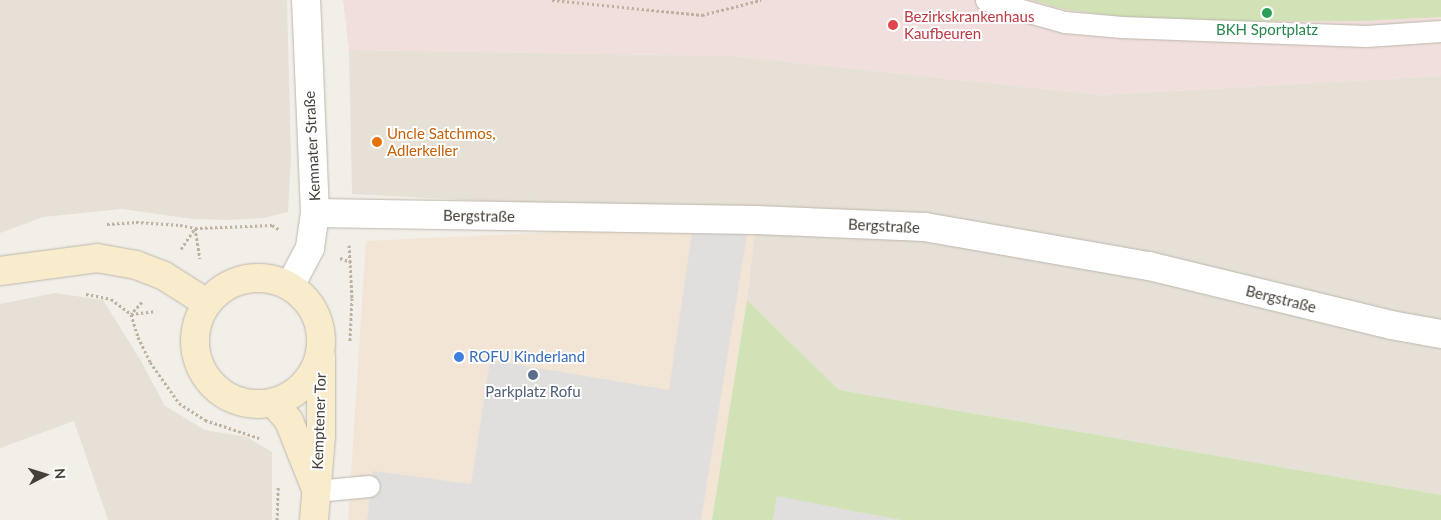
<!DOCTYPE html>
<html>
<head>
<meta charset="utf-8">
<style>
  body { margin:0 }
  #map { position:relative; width:1441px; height:520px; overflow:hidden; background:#f2efe9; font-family:Lato,sans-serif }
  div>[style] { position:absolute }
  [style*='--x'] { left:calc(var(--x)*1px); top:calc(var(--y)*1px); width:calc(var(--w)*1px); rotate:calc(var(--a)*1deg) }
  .residential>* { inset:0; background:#e6e0d7 }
  .commercial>* { inset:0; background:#f2e5d6 }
  .medical>* { inset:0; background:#f1dfdd }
  .green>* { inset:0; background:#d0e2b6 }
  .parking>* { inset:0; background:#e1dfdd }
  .path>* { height:3px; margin-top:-1.5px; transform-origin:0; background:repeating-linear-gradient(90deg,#bdb19f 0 2.5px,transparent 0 5px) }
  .roads { filter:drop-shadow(0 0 1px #bdb6ac) drop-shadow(0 0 1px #bdb6ac) }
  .service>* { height:21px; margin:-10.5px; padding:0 10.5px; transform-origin:10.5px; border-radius:10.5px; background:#fff }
  .minor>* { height:28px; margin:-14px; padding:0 14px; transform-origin:14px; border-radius:14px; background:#fff }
  .secondary>* { height:28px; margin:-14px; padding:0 14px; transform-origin:14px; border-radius:14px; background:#f9eccc }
  .secondary>.ring { margin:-14px; padding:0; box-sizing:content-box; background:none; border:28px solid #f9eccc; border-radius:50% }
  .dots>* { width:14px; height:14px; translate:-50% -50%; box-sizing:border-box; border:2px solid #fff; border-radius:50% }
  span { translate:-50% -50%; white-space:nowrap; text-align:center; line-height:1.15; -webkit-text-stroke:4px #fff; paint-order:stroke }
  .health-label { font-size:15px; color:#be3a42 }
  .left { translate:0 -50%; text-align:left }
  .leisure-label { font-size:15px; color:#27864d }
  .food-label { font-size:15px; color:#c56008 }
  .street-label { font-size:15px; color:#453f38 }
  .shop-label { font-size:15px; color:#366cbe }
  .service-label { font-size:15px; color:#4e5e75 }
  .north { position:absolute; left:20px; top:450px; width:50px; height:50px; -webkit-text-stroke:4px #fff; paint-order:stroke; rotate:85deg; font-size:14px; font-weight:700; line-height:20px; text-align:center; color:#453f38 }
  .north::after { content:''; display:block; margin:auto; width:18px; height:22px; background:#453f38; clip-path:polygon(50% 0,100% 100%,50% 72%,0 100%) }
</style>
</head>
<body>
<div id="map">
  <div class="residential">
    <div style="clip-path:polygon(0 0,287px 0,291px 158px,288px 212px,263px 218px,229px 220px,193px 219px,122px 209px,43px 217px,0 233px)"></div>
    <div style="clip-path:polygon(349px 50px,734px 56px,1102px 95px,1441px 76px,1441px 495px,839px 390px,747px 300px,756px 215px,352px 194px)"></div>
    <div style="clip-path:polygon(55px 293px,103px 300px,141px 361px,165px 406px,205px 430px,247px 437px,272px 452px,272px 520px,108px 520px,74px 421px,0 448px,0 304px)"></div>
  </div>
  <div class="commercial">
    <div style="clip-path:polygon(756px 223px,747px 300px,712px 520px,348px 520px,366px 241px)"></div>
  </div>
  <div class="medical">
    <div style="clip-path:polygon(343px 0,1441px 0,1441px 76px,1102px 95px,734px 56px,349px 50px)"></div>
  </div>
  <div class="green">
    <div style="clip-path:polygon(1032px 0,1441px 0,1441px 17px,1360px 21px,1240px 21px,1124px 17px,1063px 9px)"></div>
    <div style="clip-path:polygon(747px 300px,839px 390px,1441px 495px,1441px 520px,900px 520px,777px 497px,773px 520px,712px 520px)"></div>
  </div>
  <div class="parking">
    <div style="clip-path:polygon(692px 232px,747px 235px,701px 520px,367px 520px,373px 471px,471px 484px,490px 360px,669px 390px)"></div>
    <div style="clip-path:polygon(777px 496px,900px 520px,773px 520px)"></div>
  </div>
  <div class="path">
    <div style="--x:552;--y:0;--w:151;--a:5.7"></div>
    <div style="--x:702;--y:15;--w:61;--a:-14.3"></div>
    <div style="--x:107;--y:224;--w:29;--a:-4"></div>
    <div style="--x:136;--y:222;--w:44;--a:3.9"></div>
    <div style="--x:180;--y:225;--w:15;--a:11"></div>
    <div style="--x:195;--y:228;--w:31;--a:81"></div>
    <div style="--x:349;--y:245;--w:53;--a:86.8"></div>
    <div style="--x:352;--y:298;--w:43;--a:92.7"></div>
    <div style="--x:181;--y:249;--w:25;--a:-56"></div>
    <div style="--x:195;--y:228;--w:77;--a:-2.2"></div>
    <div style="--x:272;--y:225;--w:9;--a:32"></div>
    <div style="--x:340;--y:258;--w:12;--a:20"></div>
    <div style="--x:86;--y:294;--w:25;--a:11"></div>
    <div style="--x:111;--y:299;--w:25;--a:37"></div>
    <div style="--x:131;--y:314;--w:25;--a:-7"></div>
    <div style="--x:142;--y:302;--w:16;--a:133"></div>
    <div style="--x:131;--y:314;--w:24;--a:73"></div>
    <div style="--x:138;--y:337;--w:28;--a:64"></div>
    <div style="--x:150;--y:362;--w:50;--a:54.7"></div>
    <div style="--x:179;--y:403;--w:31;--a:33"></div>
    <div style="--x:205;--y:420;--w:57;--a:18.4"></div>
    <div style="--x:277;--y:520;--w:34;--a:-88"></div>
  </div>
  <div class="roads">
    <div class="service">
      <div style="--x:986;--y:0;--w:82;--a:15.6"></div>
      <div style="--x:1065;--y:22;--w:57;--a:5"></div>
      <div style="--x:1122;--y:27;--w:244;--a:2.1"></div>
      <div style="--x:1366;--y:36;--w:75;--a:-3.8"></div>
      <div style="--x:316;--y:491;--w:53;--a:-5.4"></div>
    </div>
    <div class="minor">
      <div style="--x:315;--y:213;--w:441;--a:0.9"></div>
      <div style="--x:756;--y:220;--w:169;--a:2.4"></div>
      <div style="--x:925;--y:227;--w:227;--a:9.9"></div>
      <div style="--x:1149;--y:266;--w:249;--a:13.7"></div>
      <div style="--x:1391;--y:325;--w:51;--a:10.2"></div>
      <div style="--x:290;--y:286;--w:43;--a:-62.2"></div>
      <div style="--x:310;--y:248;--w:35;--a:-82"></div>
      <div style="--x:315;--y:213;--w:213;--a:-92.4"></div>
    </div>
    <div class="secondary">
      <div style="--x:0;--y:271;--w:98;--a:-7.6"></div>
      <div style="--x:97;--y:258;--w:40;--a:10"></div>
      <div style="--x:136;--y:265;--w:30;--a:21"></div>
      <div style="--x:164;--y:276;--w:51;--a:32.1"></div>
      <div class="ring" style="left:195px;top:278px;width:98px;height:98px"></div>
      <div style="--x:274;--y:403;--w:23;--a:50"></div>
      <div style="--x:289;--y:421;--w:68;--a:68.4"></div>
      <div style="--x:314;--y:520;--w:84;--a:-85.2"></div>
      <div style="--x:321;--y:436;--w:79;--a:-90"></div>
    </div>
  </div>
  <div class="dots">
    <div style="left:1267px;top:13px;background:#2e9e5b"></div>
    <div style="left:893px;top:25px;background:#e0444e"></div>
    <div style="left:377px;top:142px;background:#e8710a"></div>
    <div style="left:459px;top:357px;background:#3f7fe0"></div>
    <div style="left:533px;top:375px;background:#5c6f8a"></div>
  </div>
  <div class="health-label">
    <span class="left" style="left:904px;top:25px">Bezirkskrankenhaus<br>Kaufbeuren</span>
  </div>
  <div class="leisure-label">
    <span style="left:1267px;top:30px">BKH Sportplatz</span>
  </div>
  <div class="food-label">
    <span class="left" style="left:387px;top:142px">Uncle Satchmos,<br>Adlerkeller</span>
  </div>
  <div class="street-label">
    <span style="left:312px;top:146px;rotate:-93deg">Kemnater Straße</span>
    <span style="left:479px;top:216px;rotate:1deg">Bergstraße</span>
    <span style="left:884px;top:226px;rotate:3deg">Bergstraße</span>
    <span style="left:1281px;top:299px;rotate:14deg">Bergstraße</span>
    <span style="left:319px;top:421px;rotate:-88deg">Kemptener Tor</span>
  </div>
  <div class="shop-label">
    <span class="left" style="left:469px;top:357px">ROFU Kinderland</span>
  </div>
  <div class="service-label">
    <span style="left:533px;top:392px">Parkplatz Rofu</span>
  </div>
  <div class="north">N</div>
</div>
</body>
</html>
